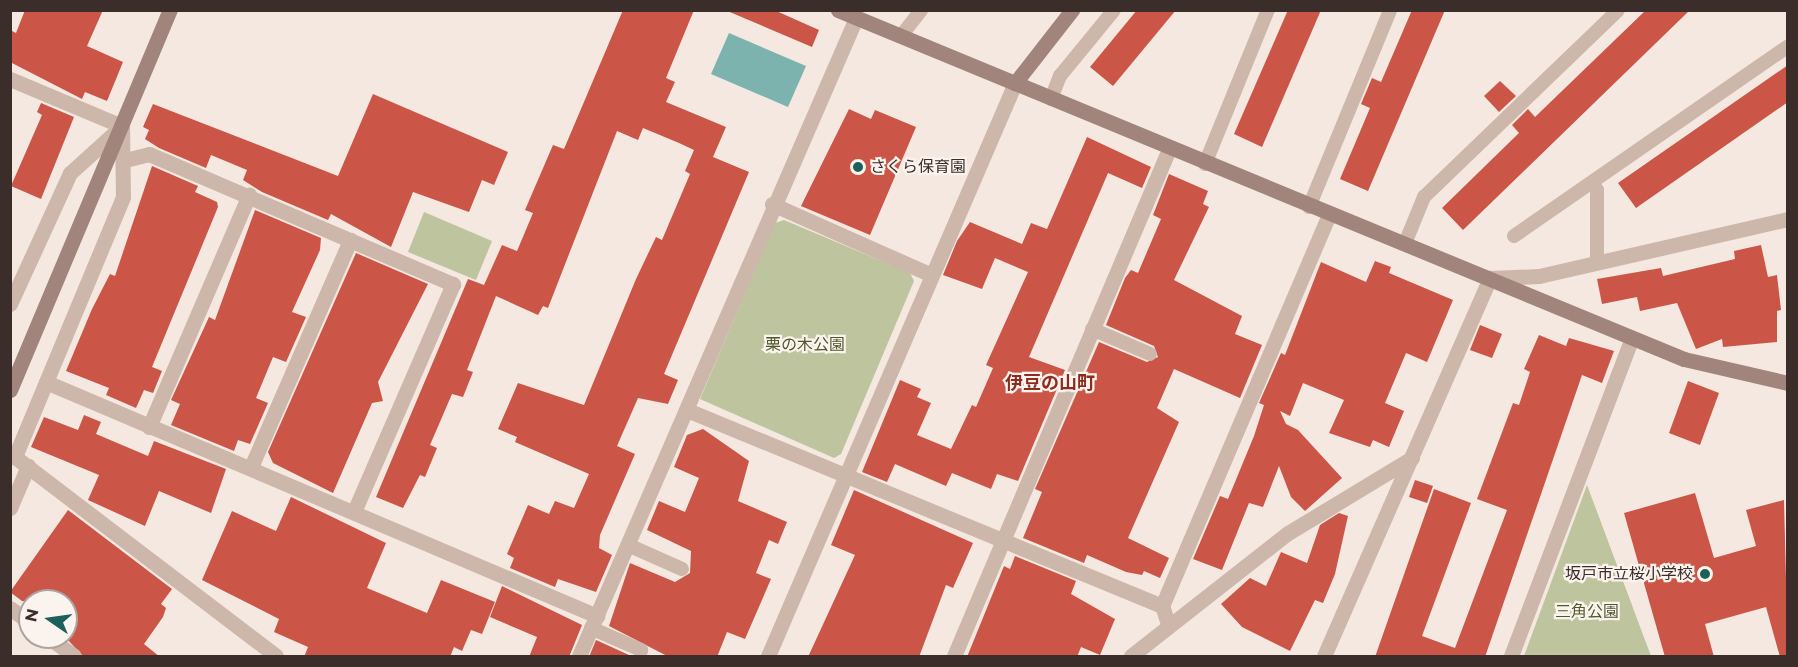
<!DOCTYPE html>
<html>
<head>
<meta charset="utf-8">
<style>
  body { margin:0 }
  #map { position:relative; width:1798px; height:667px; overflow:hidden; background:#f4e8e0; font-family:Montserrat,"Noto Sans JP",sans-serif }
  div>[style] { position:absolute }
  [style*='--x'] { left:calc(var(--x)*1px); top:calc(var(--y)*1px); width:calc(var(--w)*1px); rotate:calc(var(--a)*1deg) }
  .green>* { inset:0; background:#bdc49e }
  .water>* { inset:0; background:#7db3ae }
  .building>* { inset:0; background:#cb5647 }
  .lane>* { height:14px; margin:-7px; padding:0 7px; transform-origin:7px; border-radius:7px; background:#cdb6aa }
  .street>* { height:15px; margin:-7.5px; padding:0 7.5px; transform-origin:7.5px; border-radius:7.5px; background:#cdb6aa }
  .secondary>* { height:15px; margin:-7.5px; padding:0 7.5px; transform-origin:7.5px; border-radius:7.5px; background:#a1847b }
  .dots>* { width:16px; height:16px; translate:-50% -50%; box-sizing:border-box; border:3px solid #fbf3ed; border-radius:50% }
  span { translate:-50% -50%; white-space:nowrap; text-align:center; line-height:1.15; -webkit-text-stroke:4.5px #fbf3ed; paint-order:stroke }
  .poi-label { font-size:16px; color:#3b2d2a }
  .left { translate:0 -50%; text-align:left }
  .right { translate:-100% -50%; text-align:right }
  .park-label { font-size:16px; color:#4f5a2d }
  .neighbourhood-label { font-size:18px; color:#8e2b1f; font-weight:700 }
  .frame { position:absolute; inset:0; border:12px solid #3b2d2a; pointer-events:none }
  .north { position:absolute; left:18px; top:589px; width:60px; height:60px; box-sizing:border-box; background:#fbf3ed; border:2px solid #aea49f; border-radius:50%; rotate:283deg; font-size:16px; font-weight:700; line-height:24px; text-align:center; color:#3b2d2a }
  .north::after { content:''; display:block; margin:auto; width:21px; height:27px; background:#1d5f5b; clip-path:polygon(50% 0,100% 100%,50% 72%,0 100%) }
</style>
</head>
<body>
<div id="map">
  <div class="green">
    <div style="clip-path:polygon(424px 212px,492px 241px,476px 280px,408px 252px)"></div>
    <div style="clip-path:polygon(784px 220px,910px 273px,914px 281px,841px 454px,834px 458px,700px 399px,775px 223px)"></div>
    <div style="clip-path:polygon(1587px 485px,1651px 656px,1524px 656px)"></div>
  </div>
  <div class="water">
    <div style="clip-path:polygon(729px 33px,806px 66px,788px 107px,711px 74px)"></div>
  </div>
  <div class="building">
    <div style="clip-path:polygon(25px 10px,103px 10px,87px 46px,123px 62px,107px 101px,85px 92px,82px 99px,10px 62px,10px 30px,16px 33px)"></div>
    <div style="clip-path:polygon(623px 10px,694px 10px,666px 78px,675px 82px,666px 102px,726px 127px,713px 157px,749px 172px,664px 374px,678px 380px,668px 404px,638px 398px,617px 446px,635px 454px,600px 535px,599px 548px,612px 555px,596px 592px,558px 579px,555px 587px,510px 568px,514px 558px,507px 554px,528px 505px,549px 514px,555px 501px,574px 508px,589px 474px,515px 442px,517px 437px,498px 429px,518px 383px,584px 405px,636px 279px,656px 237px,662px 240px,690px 174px,685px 171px,694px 150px,679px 143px,643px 128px,638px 140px,617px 131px,548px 308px,543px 306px,538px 315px,496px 296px,467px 370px,473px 372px,463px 397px,452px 394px,430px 445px,437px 448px,425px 477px,420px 475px,403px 508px,376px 497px,468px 279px,484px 285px,502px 245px,517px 251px,533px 213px,525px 210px,553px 145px,564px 149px)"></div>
    <div style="clip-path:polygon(725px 10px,774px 10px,819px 30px,812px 47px)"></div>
    <div style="clip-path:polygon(1137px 10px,1176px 10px,1113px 86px,1090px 67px)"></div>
    <div style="clip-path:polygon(1288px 10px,1321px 10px,1262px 147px,1234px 134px)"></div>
    <div style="clip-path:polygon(1412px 10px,1445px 10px,1368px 191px,1340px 179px,1370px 108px,1361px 104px,1372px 78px,1381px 82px)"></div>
    <div style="clip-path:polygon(1646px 10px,1690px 10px,1463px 230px,1442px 208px,1519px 133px,1512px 125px,1528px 109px,1535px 117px)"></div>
    <div style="clip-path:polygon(1788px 65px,1788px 102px,1636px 208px,1618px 183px)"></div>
    <div style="clip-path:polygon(1500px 81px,1516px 96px,1499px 112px,1484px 96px)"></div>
    <div style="clip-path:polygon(373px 94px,508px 152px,494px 185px,482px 180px,469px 212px,413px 192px,391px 247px,331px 214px,328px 220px,262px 192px,243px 180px,247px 170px,211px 155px,206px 168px,159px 148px,145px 139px,149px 130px,143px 127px,153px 104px,338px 176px)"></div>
    <div style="clip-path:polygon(41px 103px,74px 117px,41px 199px,11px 186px,42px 115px,37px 112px)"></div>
    <div style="clip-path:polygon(849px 109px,871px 119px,875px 110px,916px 127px,870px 235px,801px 206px)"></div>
    <div style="clip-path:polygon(1087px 137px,1151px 167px,1142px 188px,1108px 173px,1029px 357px,1065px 370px,1018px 481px,997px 474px,991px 489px,952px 473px,946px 486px,895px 464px,887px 482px,862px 472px,900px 380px,921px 389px,917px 397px,931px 403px,917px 435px,951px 449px,972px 405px,976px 407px,993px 368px,986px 365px,1028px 272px,995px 258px,982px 289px,943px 275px,957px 241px,970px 222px,1022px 244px,1031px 223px,1047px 229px)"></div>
    <div style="clip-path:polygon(152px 166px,198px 186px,195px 192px,217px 202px,218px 207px,152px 367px,162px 371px,153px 393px,144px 390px,136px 408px,106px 395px,109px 388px,66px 371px,92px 309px,110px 274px,115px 276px)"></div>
    <div style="clip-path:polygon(1169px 174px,1208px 191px,1203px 204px,1209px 207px,1174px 280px,1242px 316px,1235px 334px,1262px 345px,1240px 398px,1174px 369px,1157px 408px,1179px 422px,1128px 538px,1169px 558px,1160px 578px,1144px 571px,1142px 575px,1126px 572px,1087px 555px,1084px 563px,1023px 538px,1042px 492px,1035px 489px,1099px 342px,1147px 362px,1158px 357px,1154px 346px,1106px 325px,1125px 278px,1131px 270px,1138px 273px,1161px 219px,1153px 215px)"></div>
    <div style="clip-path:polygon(255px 210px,321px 238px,320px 250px,292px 312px,306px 317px,286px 362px,273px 357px,256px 398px,268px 403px,250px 444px,238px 440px,234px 451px,171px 425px,180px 404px,171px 400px,209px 317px,215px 320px)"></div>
    <div style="clip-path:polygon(1761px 245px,1768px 277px,1777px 275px,1781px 310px,1777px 311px,1777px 342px,1723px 347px,1722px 339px,1696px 349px,1677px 303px,1640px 311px,1637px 297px,1602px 304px,1597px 279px,1661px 268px,1663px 276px,1735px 259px,1734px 251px)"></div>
    <div style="clip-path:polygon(356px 253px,428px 284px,378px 382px,383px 401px,372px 403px,333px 493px,273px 463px,268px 452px)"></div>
    <div style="clip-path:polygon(1375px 261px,1391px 267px,1389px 273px,1453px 300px,1427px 362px,1406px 353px,1385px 403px,1404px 411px,1389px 447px,1373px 440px,1370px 447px,1329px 433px,1344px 400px,1303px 383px,1290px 416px,1280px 411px,1286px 424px,1298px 430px,1342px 478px,1305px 511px,1291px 497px,1279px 466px,1263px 507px,1249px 503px,1222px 570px,1193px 559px,1220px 496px,1228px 499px,1254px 436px,1264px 405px,1259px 403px,1281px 353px,1285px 355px,1321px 262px,1366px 282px)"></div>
    <div style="clip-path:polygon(1480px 325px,1502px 334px,1492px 358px,1470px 350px)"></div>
    <div style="clip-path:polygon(1539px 335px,1566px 346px,1569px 338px,1614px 351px,1602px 383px,1582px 375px,1485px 657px,1375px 657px,1434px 489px,1471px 503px,1422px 636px,1455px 648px,1507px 510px,1477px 499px,1513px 403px,1519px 405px,1530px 372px,1524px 369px)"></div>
    <div style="clip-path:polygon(1688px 381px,1719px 393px,1700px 445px,1669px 433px)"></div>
    <div style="clip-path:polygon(84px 415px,101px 422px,96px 434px,148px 456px,154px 441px,226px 469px,211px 513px,159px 491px,145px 526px,88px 500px,99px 475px,31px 447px,44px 417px,78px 430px)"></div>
    <div style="clip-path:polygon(703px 429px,749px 461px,738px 501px,787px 522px,778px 544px,769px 540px,756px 573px,771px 579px,745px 639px,727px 632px,717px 657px,669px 657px,609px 626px,630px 563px,675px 582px,690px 573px,691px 551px,647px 530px,659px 501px,685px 512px,699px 478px,674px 467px,687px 435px)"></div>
    <div style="clip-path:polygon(1415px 480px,1433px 486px,1427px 503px,1409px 497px)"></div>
    <div style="clip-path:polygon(854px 490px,973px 543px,953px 588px,946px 585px,919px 657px,808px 657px,855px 555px,831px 545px)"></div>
    <div style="clip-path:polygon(1695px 493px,1714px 558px,1756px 546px,1746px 510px,1784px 500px,1788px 657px,1780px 657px,1766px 607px,1705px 624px,1714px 657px,1665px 657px,1624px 513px)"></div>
    <div style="clip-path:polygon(291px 497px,386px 543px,367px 588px,427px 613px,441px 580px,495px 602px,482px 634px,471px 630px,462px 651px,454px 647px,450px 657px,304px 657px,308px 647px,274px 632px,279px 619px,202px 580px,232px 511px,276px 531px)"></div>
    <div style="clip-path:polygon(68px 510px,172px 589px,161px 604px,166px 608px,163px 617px,144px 644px,160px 657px,84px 657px,66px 638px,66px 601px,22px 601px,10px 592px)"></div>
    <div style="clip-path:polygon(1339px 513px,1348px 516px,1335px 574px,1323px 603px,1315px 600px,1290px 651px,1242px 627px,1221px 604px,1250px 578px,1266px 586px,1281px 552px,1307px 563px,1320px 525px)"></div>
    <div style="clip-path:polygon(1015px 556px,1076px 581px,1071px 594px,1115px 619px,1100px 655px,1081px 647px,1077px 657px,967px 657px,1004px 566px,1010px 569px)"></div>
    <div style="clip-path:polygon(502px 586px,582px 625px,569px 657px,529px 657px,537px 637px,490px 617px)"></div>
    <div style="clip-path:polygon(596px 640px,629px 655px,628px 657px,589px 657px)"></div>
  </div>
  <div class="lane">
    <div style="--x:901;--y:36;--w:33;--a:-52"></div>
    <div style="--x:1051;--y:99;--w:25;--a:-69"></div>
    <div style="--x:1060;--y:76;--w:85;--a:-50.7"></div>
    <div style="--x:1205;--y:164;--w:166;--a:-67.8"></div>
    <div style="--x:1591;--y:183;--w:9;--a:49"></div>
    <div style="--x:1597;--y:190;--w:72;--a:90"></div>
    <div style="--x:1309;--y:207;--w:213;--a:-67.6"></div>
    <div style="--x:1514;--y:236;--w:333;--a:-34.7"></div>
    <div style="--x:1406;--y:241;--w:48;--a:-67.8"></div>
    <div style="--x:1424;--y:197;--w:269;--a:-43.9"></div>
    <div style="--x:1092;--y:329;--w:63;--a:23.3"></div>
    <div style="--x:628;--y:545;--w:59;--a:24"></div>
    <div style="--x:591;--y:628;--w:55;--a:23.7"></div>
  </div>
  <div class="street">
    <div style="--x:10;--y:79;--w:121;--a:22.8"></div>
    <div style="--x:122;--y:126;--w:71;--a:89.2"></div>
    <div style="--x:123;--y:197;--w:282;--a:112.6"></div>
    <div style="--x:15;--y:457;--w:328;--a:37.3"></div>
    <div style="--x:125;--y:160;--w:25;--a:-14"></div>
    <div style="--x:149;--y:154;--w:331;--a:23.2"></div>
    <div style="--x:453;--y:284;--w:249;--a:113.5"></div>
    <div style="--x:772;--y:204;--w:172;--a:24"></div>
    <div style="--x:10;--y:304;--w:144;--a:-65.4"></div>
    <div style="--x:70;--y:173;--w:70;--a:-42.1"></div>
    <div style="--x:46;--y:382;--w:599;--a:23.01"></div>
    <div style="--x:687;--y:410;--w:514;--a:22.42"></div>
    <div style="--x:149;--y:427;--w:253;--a:-66.7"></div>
    <div style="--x:251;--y:467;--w:248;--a:-66.4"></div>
    <div style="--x:10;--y:508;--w:46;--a:-66.8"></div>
    <div style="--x:10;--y:608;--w:25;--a:37"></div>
    <div style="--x:1168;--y:624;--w:19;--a:-108"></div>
    <div style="--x:1162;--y:606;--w:426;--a:-66.9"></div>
    <div style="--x:48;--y:637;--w:32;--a:36"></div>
    <div style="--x:579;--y:656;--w:696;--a:-66.53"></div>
    <div style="--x:768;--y:656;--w:624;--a:-66.68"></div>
    <div style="--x:954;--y:656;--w:551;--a:-67.02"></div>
    <div style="--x:1131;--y:656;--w:199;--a:-38.1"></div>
    <div style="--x:1288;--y:533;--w:145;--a:-31.2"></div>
    <div style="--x:1324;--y:656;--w:413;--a:-66.3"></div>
    <div style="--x:1490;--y:278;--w:49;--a:-2.3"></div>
    <div style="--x:1539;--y:276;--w:255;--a:-12.9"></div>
    <div style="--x:1511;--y:656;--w:340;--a:-69.2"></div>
  </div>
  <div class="secondary">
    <div style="--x:838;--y:10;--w:915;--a:22.42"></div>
    <div style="--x:1684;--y:359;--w:107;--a:13"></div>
    <div style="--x:1015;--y:83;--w:93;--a:-52"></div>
    <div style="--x:10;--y:390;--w:412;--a:-67.2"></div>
  </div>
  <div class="dots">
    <div style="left:858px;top:167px;background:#1d5f5b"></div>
    <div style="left:1705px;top:574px;background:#1d5f5b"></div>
  </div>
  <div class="poi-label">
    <span class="left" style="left:870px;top:167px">さくら保育園</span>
    <span class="right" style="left:1693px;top:574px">坂戸市立桜小学校</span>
  </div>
  <div class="park-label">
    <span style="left:805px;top:345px">栗の木公園</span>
    <span style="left:1587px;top:612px">三角公園</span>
  </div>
  <div class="neighbourhood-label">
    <span style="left:1050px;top:383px">伊豆の山町</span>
  </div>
  <div class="frame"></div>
  <div class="north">N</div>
</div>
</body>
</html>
